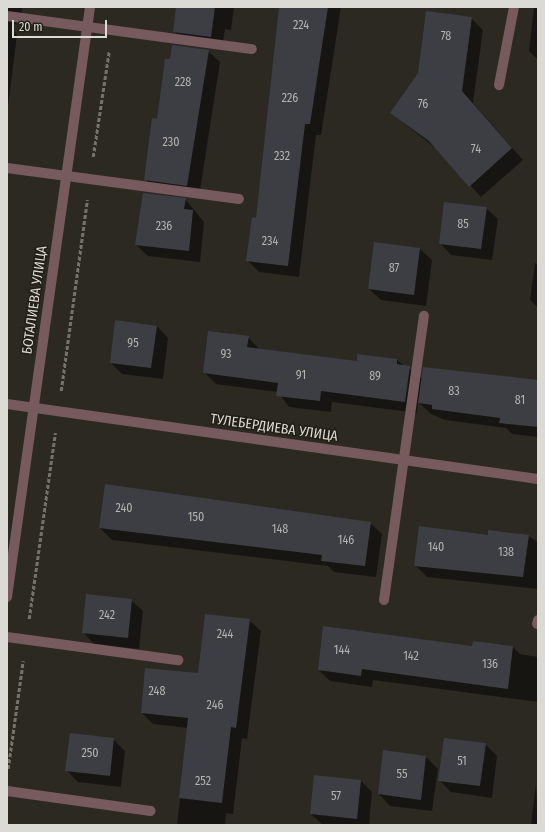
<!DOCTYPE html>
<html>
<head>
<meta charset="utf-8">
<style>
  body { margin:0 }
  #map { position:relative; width:545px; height:832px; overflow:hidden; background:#2b2921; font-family:"Fira Sans Condensed",sans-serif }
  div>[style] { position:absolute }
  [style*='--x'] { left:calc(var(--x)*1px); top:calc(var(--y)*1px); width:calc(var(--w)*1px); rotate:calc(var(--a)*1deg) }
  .shadow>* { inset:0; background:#0007 }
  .building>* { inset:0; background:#3d3d44 }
  .path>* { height:2.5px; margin-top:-1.25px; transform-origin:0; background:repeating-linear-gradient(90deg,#74726b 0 4px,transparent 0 6px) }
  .service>* { height:10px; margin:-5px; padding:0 5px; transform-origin:5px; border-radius:5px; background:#765a5d }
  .minor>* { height:10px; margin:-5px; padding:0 5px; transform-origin:5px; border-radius:5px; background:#765a5d }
  .tertiary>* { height:10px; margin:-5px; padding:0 5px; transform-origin:5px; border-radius:5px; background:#765a5d }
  span { translate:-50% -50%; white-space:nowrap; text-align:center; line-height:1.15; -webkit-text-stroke:3px #221f18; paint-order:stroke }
  .number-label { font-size:12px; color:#b4b3b1 }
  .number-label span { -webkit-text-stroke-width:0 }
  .street-label { font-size:14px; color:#dcdad5 }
  .frame { position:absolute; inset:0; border:8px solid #dcdad5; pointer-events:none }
  .scale { position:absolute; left:12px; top:20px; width:95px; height:18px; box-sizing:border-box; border:2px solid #dcdad5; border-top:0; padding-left:5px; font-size:12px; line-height:14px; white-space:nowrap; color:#dcdad5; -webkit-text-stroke:3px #221f18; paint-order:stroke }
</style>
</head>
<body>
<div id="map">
  <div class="shadow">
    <div style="clip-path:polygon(7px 7px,23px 7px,19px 21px,11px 27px,17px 35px,7px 114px)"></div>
    <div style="clip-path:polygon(177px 7px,234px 7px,231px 30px,225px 29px,222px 48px,186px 43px,174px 31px)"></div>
    <div style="clip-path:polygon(280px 7px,341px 7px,321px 135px,316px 135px,299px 277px,259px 272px,247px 260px,257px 219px)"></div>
    <div style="clip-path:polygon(534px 8px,538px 8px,538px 60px,529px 51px)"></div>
    <div style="clip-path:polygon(471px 18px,483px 30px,473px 103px,523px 160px,481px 197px,438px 150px,391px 113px)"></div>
    <div style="clip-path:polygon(208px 51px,220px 62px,199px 197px,157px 191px,145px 179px,170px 60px)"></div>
    <div style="clip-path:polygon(185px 199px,204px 222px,200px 262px,148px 256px,136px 245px)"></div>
    <div style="clip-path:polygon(486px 208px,498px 219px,492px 260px,451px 255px,440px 243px)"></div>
    <div style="clip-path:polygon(375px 243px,420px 249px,432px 260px,426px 306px,381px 300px,369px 289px)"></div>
    <div style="clip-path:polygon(535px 263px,538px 264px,538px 308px,530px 300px)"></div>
    <div style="clip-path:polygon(157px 326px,168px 338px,163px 379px,122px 374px,111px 363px)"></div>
    <div style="clip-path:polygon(248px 337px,260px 350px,357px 362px,397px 360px,423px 379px,538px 382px,538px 437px,512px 434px,506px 428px,445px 420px,431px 414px,418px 402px,417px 413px,332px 402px,331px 412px,289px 407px,278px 392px,216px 384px,204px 372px)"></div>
    <div style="clip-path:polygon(370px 523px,382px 534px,376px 577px,334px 572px,328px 566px,112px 540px,100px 528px)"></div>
    <div style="clip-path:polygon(488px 536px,528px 536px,538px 542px,538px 589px,427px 577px,415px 565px)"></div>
    <div style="clip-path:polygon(131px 600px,143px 611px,139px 649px,94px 644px,83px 632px)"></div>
    <div style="clip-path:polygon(249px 620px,261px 631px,247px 739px,242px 738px,233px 814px,226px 813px,225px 825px,177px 825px,188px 728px,153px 724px,142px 713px,199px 674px)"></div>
    <div style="clip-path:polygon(473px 642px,513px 647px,520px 654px,538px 657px,538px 702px,373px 680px,372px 687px,330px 681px,319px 670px,473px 647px)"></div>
    <div style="clip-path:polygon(113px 739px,125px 751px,121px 787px,78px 782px,66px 770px)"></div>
    <div style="clip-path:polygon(485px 744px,497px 756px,492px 798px,451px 792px,440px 781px)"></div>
    <div style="clip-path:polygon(384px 752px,426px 757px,438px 769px,432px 811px,390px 806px,379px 794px)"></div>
    <div style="clip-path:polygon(361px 781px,372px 792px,369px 825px,323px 825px,311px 814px)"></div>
    <div style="clip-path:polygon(536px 784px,538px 825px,532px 825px,531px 824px)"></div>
  </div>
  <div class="building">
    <div style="clip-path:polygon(176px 7px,215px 7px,211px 37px,173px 32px)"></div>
    <div style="clip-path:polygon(279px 7px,328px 7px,310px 124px,305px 124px,288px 266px,246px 261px,252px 217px,256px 218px)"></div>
    <div style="clip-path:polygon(426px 11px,472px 17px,462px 91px,512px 148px,469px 187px,429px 141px,390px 113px,418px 73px)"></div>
    <div style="clip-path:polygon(172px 45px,209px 50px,187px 186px,144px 180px,152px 118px,157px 119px,165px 59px,170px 59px)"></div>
    <div style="clip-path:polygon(143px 193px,186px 198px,184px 209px,193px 210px,189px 251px,135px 245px)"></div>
    <div style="clip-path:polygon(444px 202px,487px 207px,481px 249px,439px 244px)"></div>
    <div style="clip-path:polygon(374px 242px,420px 248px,414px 295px,368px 289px)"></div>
    <div style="clip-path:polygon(115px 320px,157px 326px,151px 368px,110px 363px)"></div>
    <div style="clip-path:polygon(208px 331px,249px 336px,247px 347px,357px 361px,357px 354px,397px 359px,397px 364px,410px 366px,405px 402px,321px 391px,320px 401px,276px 396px,278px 383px,203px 373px)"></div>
    <div style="clip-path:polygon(423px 367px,538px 380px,538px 427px,499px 423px,500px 418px,432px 409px,432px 405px,418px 403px)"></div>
    <div style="clip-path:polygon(105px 484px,371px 522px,365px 566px,321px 561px,322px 555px,99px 528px)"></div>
    <div style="clip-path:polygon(419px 526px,488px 535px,488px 530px,529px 535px,523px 577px,414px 566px)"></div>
    <div style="clip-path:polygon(86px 594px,132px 599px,128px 638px,82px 633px)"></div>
    <div style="clip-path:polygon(205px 614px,250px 619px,236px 728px,231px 727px,222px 803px,179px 798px,188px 718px,141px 713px,145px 668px,198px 673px)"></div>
    <div style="clip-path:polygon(323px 626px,472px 646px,473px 641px,513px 646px,508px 689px,362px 669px,361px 676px,318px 670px)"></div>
    <div style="clip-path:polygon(70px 733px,114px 738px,110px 776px,65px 771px)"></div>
    <div style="clip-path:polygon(444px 738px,486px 743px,480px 786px,438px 781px)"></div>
    <div style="clip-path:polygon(383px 750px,426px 756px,421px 800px,378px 794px)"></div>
    <div style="clip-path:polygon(314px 775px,361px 780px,357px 819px,310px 814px)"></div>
  </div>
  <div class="path">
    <div style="--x:93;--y:157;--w:107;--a:-81.4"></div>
    <div style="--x:61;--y:391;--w:193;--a:-82.2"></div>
    <div style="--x:29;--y:619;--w:188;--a:-82"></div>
    <div style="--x:8;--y:769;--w:109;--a:-82.1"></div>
  </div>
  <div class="service">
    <div style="--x:7;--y:16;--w:247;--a:7.7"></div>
    <div style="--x:499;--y:85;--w:79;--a:-79.1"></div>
    <div style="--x:7;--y:168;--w:234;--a:7.6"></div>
    <div style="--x:384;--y:600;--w:287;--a:-82"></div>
    <div style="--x:537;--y:624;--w:4;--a:-76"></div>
    <div style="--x:7;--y:637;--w:173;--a:7.7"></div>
    <div style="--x:7;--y:791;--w:145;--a:7.9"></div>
  </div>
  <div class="minor">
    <div style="--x:7;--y:404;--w:536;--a:8.04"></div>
  </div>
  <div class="tertiary">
    <div style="--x:7;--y:597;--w:596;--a:-81.99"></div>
  </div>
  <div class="number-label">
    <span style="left:301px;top:26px">224</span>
    <span style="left:446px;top:37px">78</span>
    <span style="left:183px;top:83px">228</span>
    <span style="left:290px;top:99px">226</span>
    <span style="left:423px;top:105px">76</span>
    <span style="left:171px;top:143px">230</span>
    <span style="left:476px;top:150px">74</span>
    <span style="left:282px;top:157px">232</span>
    <span style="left:463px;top:225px">85</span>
    <span style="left:164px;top:227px">236</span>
    <span style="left:270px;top:242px">234</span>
    <span style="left:394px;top:269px">87</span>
    <span style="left:133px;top:344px">95</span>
    <span style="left:226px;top:355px">93</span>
    <span style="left:301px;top:376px">91</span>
    <span style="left:375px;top:377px">89</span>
    <span style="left:454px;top:392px">83</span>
    <span style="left:520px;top:401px">81</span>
    <span style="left:124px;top:509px">240</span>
    <span style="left:196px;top:518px">150</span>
    <span style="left:280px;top:530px">148</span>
    <span style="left:346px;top:541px">146</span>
    <span style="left:436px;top:548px">140</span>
    <span style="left:506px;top:553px">138</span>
    <span style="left:107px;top:616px">242</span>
    <span style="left:225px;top:635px">244</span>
    <span style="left:342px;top:651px">144</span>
    <span style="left:411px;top:657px">142</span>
    <span style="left:490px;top:665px">136</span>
    <span style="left:157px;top:692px">248</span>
    <span style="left:215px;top:706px">246</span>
    <span style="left:90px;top:754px">250</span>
    <span style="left:462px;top:762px">51</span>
    <span style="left:402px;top:775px">55</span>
    <span style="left:203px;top:782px">252</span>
    <span style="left:336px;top:797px">57</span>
  </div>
  <div class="street-label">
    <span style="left:35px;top:300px;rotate:-82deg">БОТАЛИЕВА УЛИЦА</span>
    <span style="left:274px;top:428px;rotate:8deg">ТУЛЕБЕРДИЕВА УЛИЦА</span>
  </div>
  <div class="frame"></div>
  <div class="scale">20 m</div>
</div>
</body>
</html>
